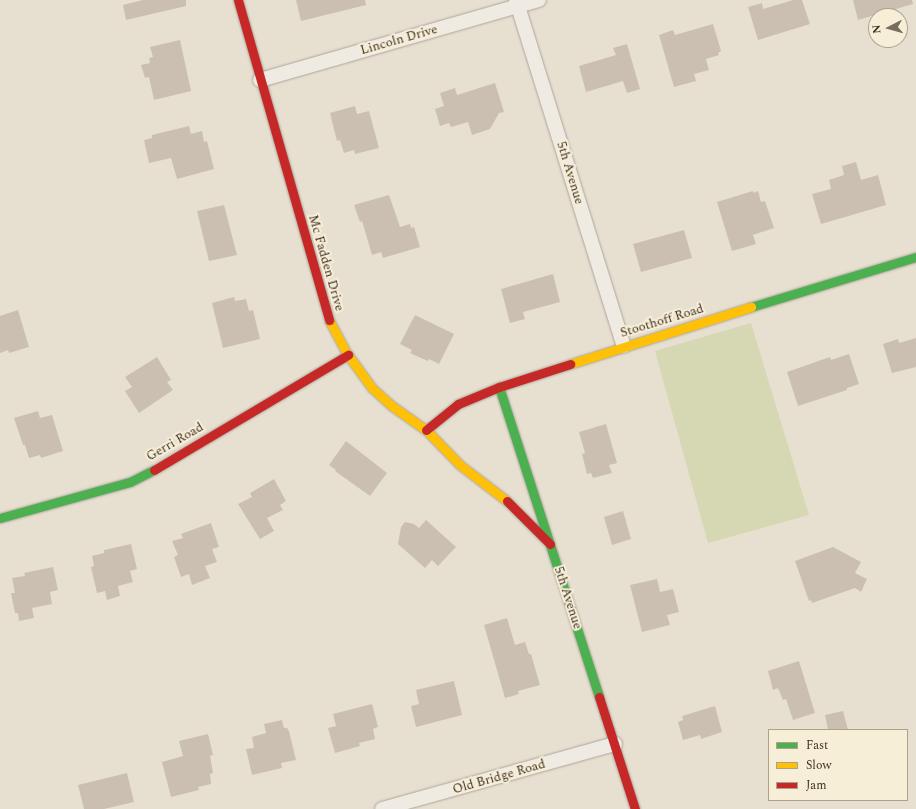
<!DOCTYPE html>
<html>
<head>
<meta charset="utf-8">
<style>
  body { margin:0 }
  #map { position:relative; width:916px; height:809px; overflow:hidden; background:#e7e0d1; font-family:Spectral,serif }
  div>[style] { position:absolute }
  [style*='--x'] { left:calc(var(--x)*1px); top:calc(var(--y)*1px); width:calc(var(--w)*1px); rotate:calc(var(--a)*1deg) }
  .green>* { inset:0; background:#d6d7b3 }
  .building>* { inset:0; background:#cbbfb2 }
  .roads { filter:drop-shadow(0 0 1px #ada599) drop-shadow(0 0 1px #ada599) }
  .street>* { height:14px; margin:-7px; padding:0 7px; transform-origin:7px; border-radius:7px; background:#efebe3 }
  .fast>* { height:9px; margin:-4.5px; padding:0 4.5px; transform-origin:4.5px; border-radius:4.5px; background:#4caf50 }
  .slow>* { height:9px; margin:-4.5px; padding:0 4.5px; transform-origin:4.5px; border-radius:4.5px; background:#ffc107 }
  .jam>* { height:9px; margin:-4.5px; padding:0 4.5px; transform-origin:4.5px; border-radius:4.5px; background:#c62828 }
  span { translate:-50% -50%; white-space:nowrap; text-align:center; line-height:1.15; -webkit-text-stroke:4px #f7eed8; paint-order:stroke }
  .street-label { font-size:13px; color:#3d2e20 }
  .legend { position:absolute; left:768px; top:729px; width:140px; height:72px; box-sizing:border-box; background:#f7eed8; border:1px solid #ada18e; margin:0; padding:5px 7px; list-style:none; font-size:12px; color:#3d2e20 }
  .legend li { display:flex; align-items:center; gap:8px; height:20px }
  .legend b { width:20px; border:1px solid #ada18e }
  .north { position:absolute; left:868px; top:8px; width:40px; height:40px; box-sizing:border-box; background:#f7eed8; border:1px solid #ada18e; border-radius:50%; rotate:264deg; font-size:11px; font-weight:700; line-height:16px; text-align:center; color:#3d2e20 }
  .north::after { content:''; display:block; margin:auto; width:14px; height:18px; background:#786c5e; clip-path:polygon(50% 0,100% 100%,50% 72%,0 100%) }
</style>
</head>
<body>
<div id="map">
  <div class="green">
    <div style="clip-path:polygon(751px 323px,809px 515px,708px 543px,655px 351px)"></div>
  </div>
  <div class="building">
    <div style="clip-path:polygon(143px 0,186px 0,186px 6px,126px 20px,123px 5px)"></div>
    <div style="clip-path:polygon(296px 0,365px 0,366px 5px,301px 21px)"></div>
    <div style="clip-path:polygon(793px 0,802px 0,810px 24px,758px 40px,748px 7px,762px 3px,763px 9px)"></div>
    <div style="clip-path:polygon(853px 0,912px 0,913px 4px,858px 20px)"></div>
    <div style="clip-path:polygon(713px 24px,721px 51px,718px 53px,719px 55px,706px 59px,709px 70px,694px 74px,696px 81px,674px 87px,659px 35px,673px 30px,675px 35px)"></div>
    <div style="clip-path:polygon(180px 40px,191px 91px,154px 100px,149px 77px,145px 78px,141px 65px,150px 63px,149px 58px,153px 57px,150px 47px)"></div>
    <div style="clip-path:polygon(627px 44px,640px 89px,627px 93px,623px 81px,586px 92px,579px 66px,616px 55px,613px 48px)"></div>
    <div style="clip-path:polygon(495px 83px,504px 112px,499px 113px,490px 129px,472px 135px,468px 122px,451px 127px,449px 123px,440px 126px,435px 109px,444px 106px,440px 93px,455px 88px,457px 95px)"></div>
    <div style="clip-path:polygon(355px 106px,357px 114px,369px 111px,379px 148px,355px 154px,354px 150px,344px 153px,340px 140px,337px 141px,330px 113px)"></div>
    <div style="clip-path:polygon(189px 126px,191px 134px,202px 131px,204px 142px,207px 141px,214px 169px,177px 179px,171px 158px,149px 163px,144px 140px,152px 138px,152px 135px)"></div>
    <div style="clip-path:polygon(856px 162px,861px 180px,878px 175px,886px 205px,821px 224px,812px 194px,831px 189px,829px 180px,844px 175px,842px 166px)"></div>
    <div style="clip-path:polygon(753px 191px,754px 193px,758px 191px,761px 202px,765px 201px,774px 228px,753px 235px,756px 244px,732px 251px,717px 202px)"></div>
    <div style="clip-path:polygon(389px 195px,400px 227px,410px 224px,411px 228px,414px 227px,420px 247px,383px 258px,381px 252px,372px 255px,362px 221px,360px 222px,354px 205px)"></div>
    <div style="clip-path:polygon(224px 205px,237px 255px,209px 261px,197px 211px)"></div>
    <div style="clip-path:polygon(684px 230px,692px 258px,641px 272px,633px 244px)"></div>
    <div style="clip-path:polygon(553px 274px,560px 302px,523px 312px,525px 319px,510px 323px,501px 289px)"></div>
    <div style="clip-path:polygon(234px 297px,235px 301px,246px 299px,249px 311px,253px 310px,260px 339px,223px 348px,212px 303px)"></div>
    <div style="clip-path:polygon(18px 310px,29px 347px,9px 353px,8px 350px,0 353px,0 316px)"></div>
    <div style="clip-path:polygon(415px 315px,454px 334px,439px 364px,429px 359px,428px 361px,423px 359px,410px 353px,412px 350px,400px 344px)"></div>
    <div style="clip-path:polygon(916px 338px,916px 367px,892px 373px,883px 344px,898px 339px,899px 343px)"></div>
    <div style="clip-path:polygon(849px 354px,859px 384px,847px 388px,847px 390px,798px 406px,787px 372px,830px 357px,831px 360px)"></div>
    <div style="clip-path:polygon(157px 357px,171px 380px,167px 382px,173px 390px,139px 413px,125px 391px,132px 387px,125px 377px)"></div>
    <div style="clip-path:polygon(38px 411px,40px 418px,52px 415px,63px 451px,41px 458px,40px 455px,29px 458px,25px 445px,23px 445px,14px 418px)"></div>
    <div style="clip-path:polygon(606px 424px,617px 463px,609px 465px,612px 473px,593px 478px,591px 473px,587px 474px,582px 454px,585px 453px,579px 432px)"></div>
    <div style="clip-path:polygon(346px 441px,387px 473px,370px 496px,335px 471px,336px 470px,329px 465px)"></div>
    <div style="clip-path:polygon(274px 479px,286px 501px,280px 505px,283px 510px,267px 518px,274px 531px,260px 539px,238px 504px,252px 497px,250px 493px)"></div>
    <div style="clip-path:polygon(623px 511px,631px 539px,612px 545px,604px 517px)"></div>
    <div style="clip-path:polygon(426px 520px,456px 547px,438px 566px,432px 560px,425px 568px,398px 544px,401px 527px,405px 522px,414px 524px,419px 528px)"></div>
    <div style="clip-path:polygon(211px 523px,219px 547px,212px 549px,217px 562px,205px 566px,210px 578px,192px 585px,189px 574px,181px 577px,174px 557px,178px 555px,172px 541px,183px 538px,181px 534px)"></div>
    <div style="clip-path:polygon(131px 544px,137px 569px,130px 571px,133px 582px,118px 586px,120px 596px,107px 600px,105px 591px,97px 593px,91px 567px,94px 566px,92px 556px,104px 553px,104px 550px)"></div>
    <div style="clip-path:polygon(833px 547px,861px 562px,855px 573px,867px 579px,861px 592px,855px 588px,812px 603px,811px 600px,809px 601px,795px 561px)"></div>
    <div style="clip-path:polygon(53px 567px,58px 590px,50px 592px,52px 604px,32px 608px,34px 618px,19px 621px,18px 613px,15px 613px,11px 593px,15px 593px,12px 578px,25px 576px,24px 573px)"></div>
    <div style="clip-path:polygon(657px 579px,660px 592px,673px 589px,679px 612px,667px 615px,670px 625px,642px 632px,630px 585px)"></div>
    <div style="clip-path:polygon(507px 618px,515px 645px,525px 642px,529px 654px,531px 654px,540px 685px,518px 691px,519px 694px,505px 698px,484px 625px)"></div>
    <div style="clip-path:polygon(799px 661px,815px 713px,793px 720px,786px 699px,783px 700px,778px 688px,773px 690px,768px 671px)"></div>
    <div style="clip-path:polygon(454px 681px,462px 715px,416px 727px,411px 706px,419px 704px,416px 690px)"></div>
    <div style="clip-path:polygon(372px 704px,378px 727px,373px 729px,375px 739px,359px 743px,360px 746px,335px 753px,328px 728px,336px 726px,333px 714px)"></div>
    <div style="clip-path:polygon(715px 706px,722px 732px,701px 739px,700px 735px,683px 740px,678px 722px,683px 720px,682px 716px)"></div>
    <div style="clip-path:polygon(843px 711px,848px 730px,828px 730px,825px 715px)"></div>
    <div style="clip-path:polygon(282px 720px,284px 728px,287px 728px,289px 731px,296px 760px,281px 763px,282px 768px,252px 775px,246px 749px,254px 748px,252px 737px,266px 733px,264px 724px)"></div>
    <div style="clip-path:polygon(208px 734px,213px 755px,210px 756px,213px 773px,210px 774px,211px 784px,198px 787px,199px 790px,171px 797px,162px 762px,183px 756px,179px 741px)"></div>
    <div style="clip-path:polygon(127px 773px,134px 802px,104px 809px,84px 809px,78px 785px)"></div>
  </div>
  <div class="roads">
    <div class="street">
      <div style="--x:516;--y:0;--w:362;--a:72.7"></div>
      <div style="--x:260;--y:80;--w:290;--a:-16"></div>
      <div style="--x:382;--y:809;--w:242;--a:-15.6"></div>
    </div>
    <div class="fast">
      <div style="--x:751;--y:307;--w:172;--a:-16.9"></div>
      <div style="--x:499;--y:387;--w:326;--a:72.1"></div>
      <div style="--x:0;--y:518;--w:135;--a:-15.5"></div>
      <div style="--x:130;--y:482;--w:27;--a:-27"></div>
    </div>
    <div class="slow">
      <div style="--x:329;--y:320;--w:40;--a:62"></div>
      <div style="--x:348;--y:355;--w:41;--a:54"></div>
      <div style="--x:372;--y:388;--w:27;--a:42"></div>
      <div style="--x:392;--y:406;--w:42;--a:35.2"></div>
      <div style="--x:426;--y:430;--w:49;--a:45.8"></div>
      <div style="--x:460;--y:465;--w:59;--a:37.5"></div>
      <div style="--x:570;--y:364;--w:190;--a:-17.5"></div>
    </div>
    <div class="jam">
      <div style="--x:238;--y:0;--w:333;--a:74.1"></div>
      <div style="--x:426;--y:430;--w:41;--a:-39.1"></div>
      <div style="--x:458;--y:404;--w:44;--a:-22.5"></div>
      <div style="--x:499;--y:387;--w:75;--a:-17.9"></div>
      <div style="--x:154;--y:470;--w:226;--a:-30.7"></div>
      <div style="--x:507;--y:501;--w:61;--a:45"></div>
      <div style="--x:599;--y:697;--w:118;--a:72.2"></div>
    </div>
  </div>
  <div class="street-label">
    <span style="left:399px;top:40px;rotate:-16deg">Lincoln Drive</span>
    <span style="left:570px;top:173px;rotate:73deg">5th Avenue</span>
    <span style="left:326px;top:263px;rotate:74deg">Mc Fadden Drive</span>
    <span style="left:662px;top:321px;rotate:-17deg">Stoothoff Road</span>
    <span style="left:175px;top:442px;rotate:-30deg">Gerri Road</span>
    <span style="left:568px;top:598px;rotate:72deg">5th Avenue</span>
    <span style="left:499px;top:777px;rotate:-16deg">Old Bridge Road</span>
  </div>
  <ul class="legend">
  <li><b style="height:5px;background:#4caf50"></b>Fast</li>
  <li><b style="height:5px;background:#ffc107"></b>Slow</li>
  <li><b style="height:5px;background:#c62828"></b>Jam</li>
  </ul>
  <div class="north">N</div>
</div>
</body>
</html>
